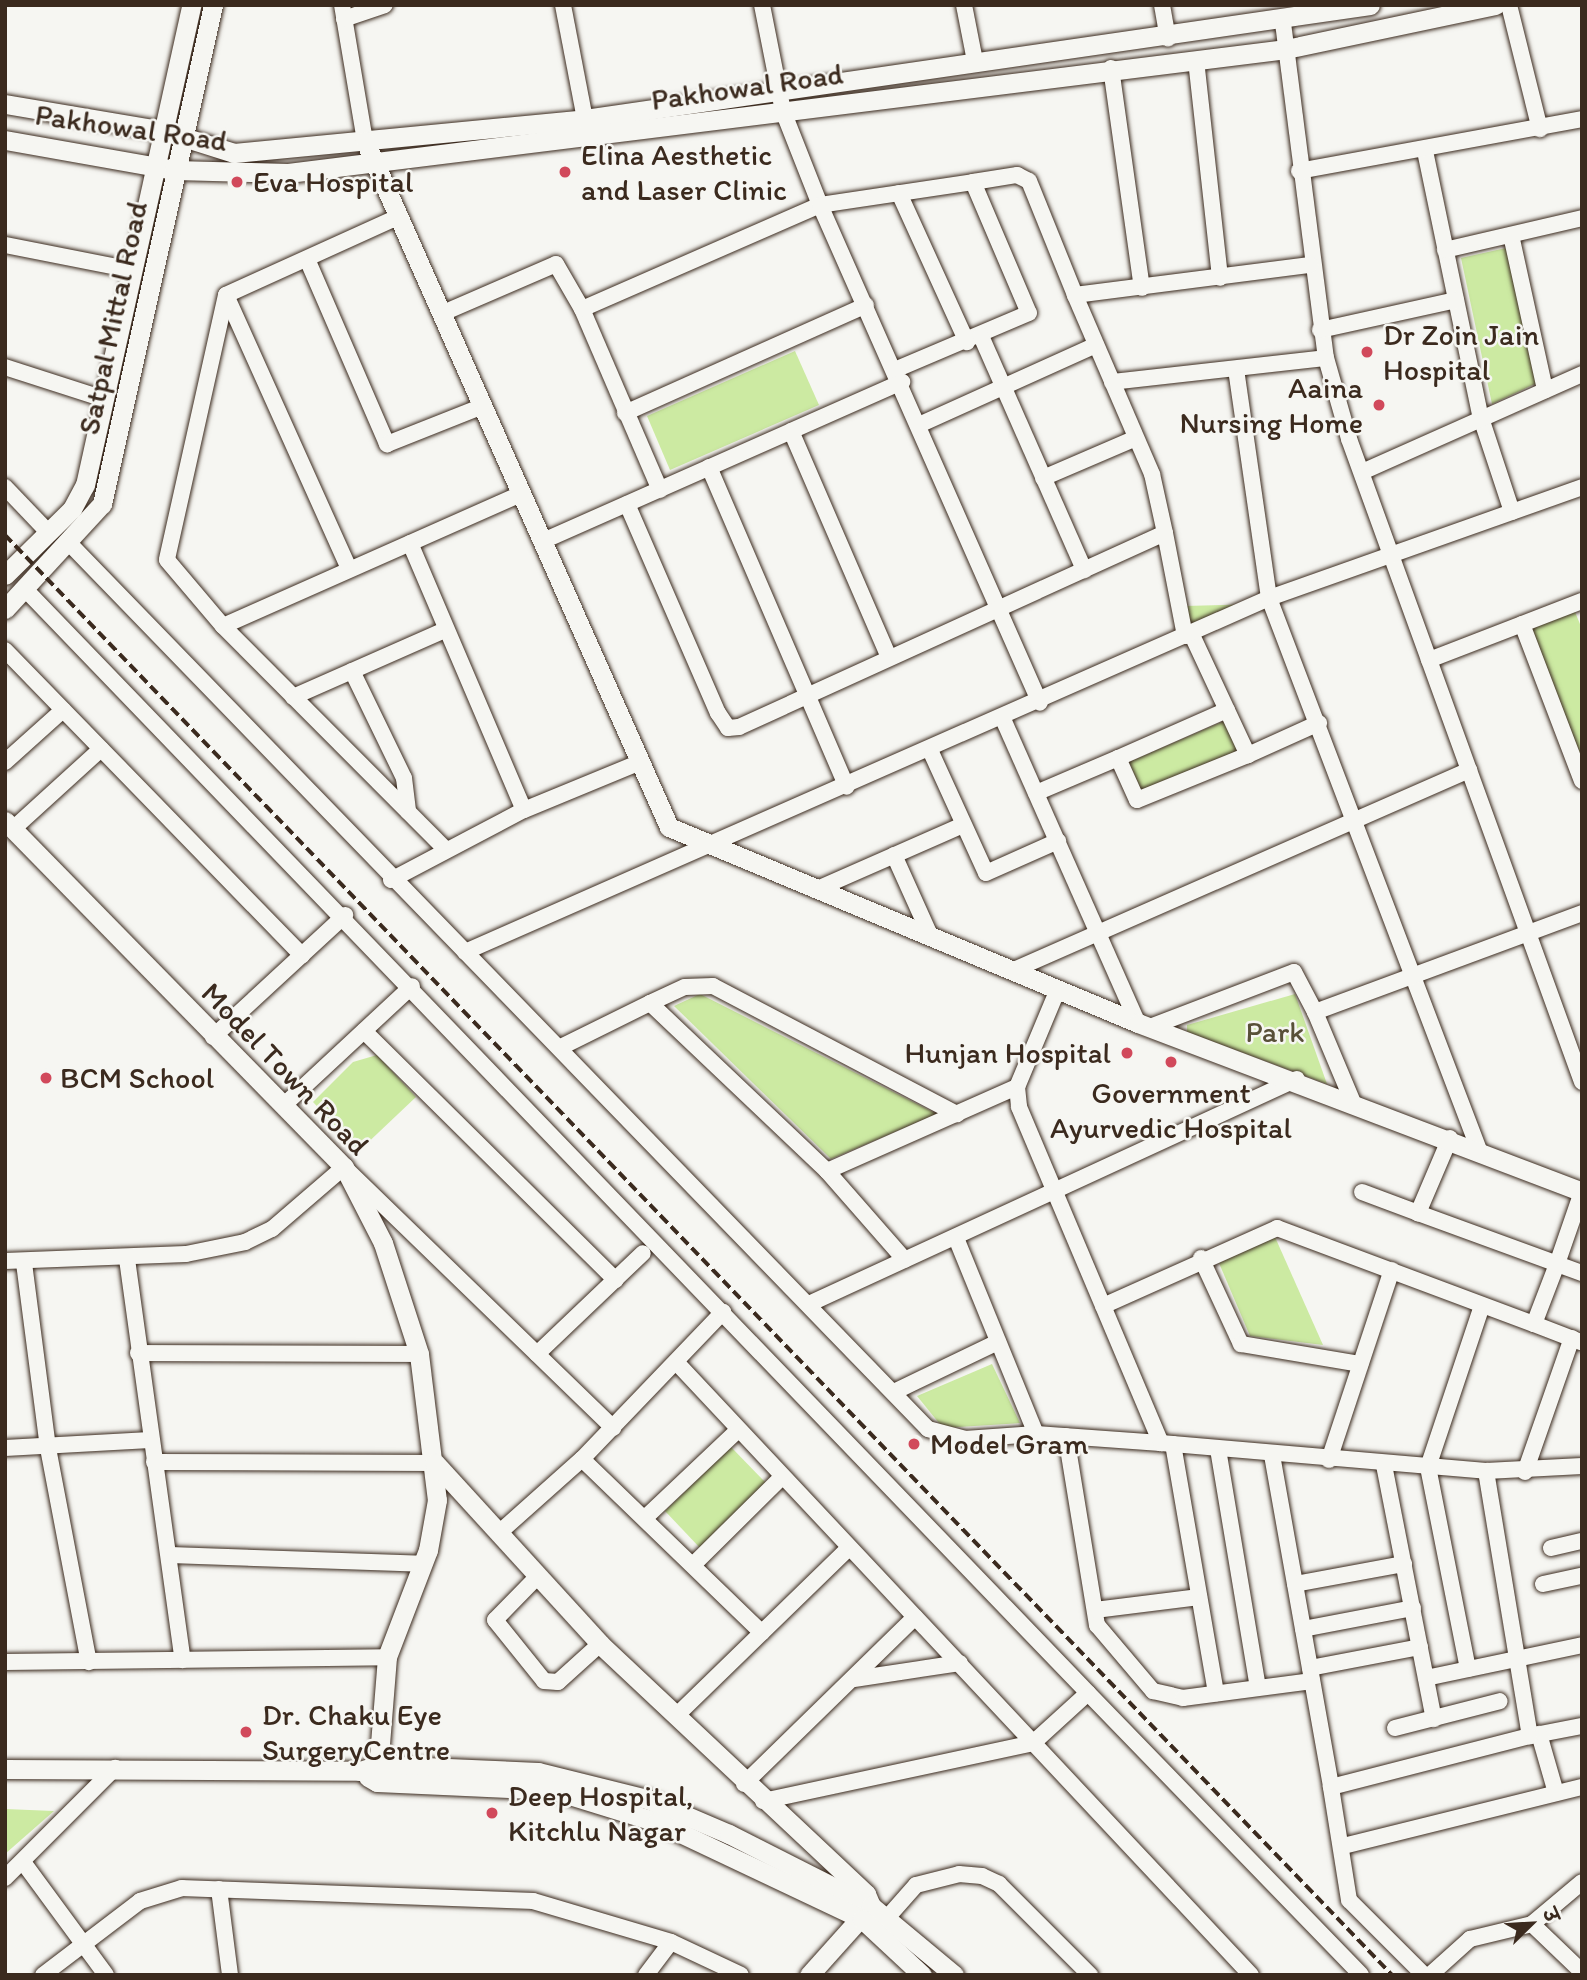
<!DOCTYPE html>
<html>
<head>
<meta charset="utf-8">
<style>
  body { margin:0 }
  #map { position:relative; width:1587px; height:1980px; overflow:hidden; background:#f6f6f2; font-family:Itim,"Playpen Sans Deva",sans-serif }
  div>[style] { position:absolute }
  [style*='--x'] { left:calc(var(--x)*1px); top:calc(var(--y)*1px); width:calc(var(--w)*1px); rotate:calc(var(--a)*1deg) }
  .green>* { inset:0; background:#cceaa2 }
  .roads { filter:drop-shadow(0 0 2px #3b2a1e) drop-shadow(0 0 2px #3b2a1e) }
  .minor>* { height:16px; margin:-8px; padding:0 8px; transform-origin:8px; border-radius:8px; background:#f6f6f2 }
  .tertiary>* { height:19px; margin:-9.5px; padding:0 9.5px; transform-origin:9.5px; border-radius:9.5px; background:#f6f6f2 }
  .rail>* { height:3.5px; margin-top:-1.75px; transform-origin:0; background:repeating-linear-gradient(90deg,#3b2a1e 0 10px,transparent 0 15px) }
  .dots>* { width:19px; height:19px; translate:-50% -50%; box-sizing:border-box; border:4px solid #f6f6f2; border-radius:50% }
  span { translate:-50% -50%; white-space:nowrap; text-align:center; line-height:1.15; -webkit-text-stroke:5px #f6f6f2; paint-order:stroke }
  .street-label { font-size:30px; color:#3b2a1e }
  .poi-label { font-size:30px; color:#3b2a1e }
  .left { translate:0 -50%; text-align:left }
  .right { translate:-100% -50%; text-align:right }
  .park-label { font-size:30px; color:#585038 }
  .frame { position:absolute; inset:0; border:7px solid #3b2a1e; pointer-events:none }
  .north { position:absolute; left:1496px; top:1889px; width:70px; height:70px; -webkit-text-stroke:5px #f6f6f2; paint-order:stroke; rotate:66deg; font-size:19px; font-weight:700; line-height:28px; text-align:center; color:#3b2a1e }
  .north::after { content:''; display:block; margin:auto; width:24px; height:32px; background:#3b2a1e; clip-path:polygon(50% 0,100% 100%,50% 72%,0 100%) }
</style>
</head>
<body>
<div id="map">
  <div class="green">
    <div style="clip-path:polygon(1515px 246px,1537px 383px,1492px 404px,1461px 258px)"></div>
    <div style="clip-path:polygon(795px 351px,819px 405px,670px 470px,647px 416px)"></div>
    <div style="clip-path:polygon(1260px 604px,1192px 634px,1185px 606px)"></div>
    <div style="clip-path:polygon(1573px 607px,1582px 629px,1582px 761px,1528px 624px)"></div>
    <div style="clip-path:polygon(1224px 721px,1238px 751px,1142px 792px,1129px 762px)"></div>
    <div style="clip-path:polygon(700px 994px,937px 1114px,831px 1159px,674px 1006px)"></div>
    <div style="clip-path:polygon(1295px 994px,1327px 1084px,1187px 1032px,1187px 1025px)"></div>
    <div style="clip-path:polygon(377px 1055px,416px 1097px,359px 1151px,313px 1102px,353px 1062px)"></div>
    <div style="clip-path:polygon(1275px 1237px,1323px 1345px,1250px 1336px,1219px 1263px)"></div>
    <div style="clip-path:polygon(992px 1364px,1020px 1423px,943px 1428px,917px 1396px)"></div>
    <div style="clip-path:polygon(731px 1447px,768px 1485px,701px 1549px,665px 1511px)"></div>
    <div style="clip-path:polygon(5px 1809px,54px 1811px,5px 1854px)"></div>
  </div>
  <div class="roads">
    <div class="minor">
      <div style="--x:342;--y:5;--w:138;--a:80.4"></div>
      <div style="--x:563;--y:5;--w:116;--a:79.1"></div>
      <div style="--x:762;--y:5;--w:108;--a:78.8"></div>
      <div style="--x:783;--y:111;--w:101;--a:68.5"></div>
      <div style="--x:820;--y:205;--w:544;--a:66.17"></div>
      <div style="--x:964;--y:5;--w:57;--a:78.9"></div>
      <div style="--x:1162;--y:5;--w:34;--a:80"></div>
      <div style="--x:1509;--y:5;--w:128;--a:76"></div>
      <div style="--x:344;--y:19;--w:43;--a:-18.9"></div>
      <div style="--x:1283;--y:23;--w:338;--a:82.7"></div>
      <div style="--x:1326;--y:358;--w:84;--a:74.1"></div>
      <div style="--x:1349;--y:439;--w:684;--a:70.08"></div>
      <div style="--x:1196;--y:60;--w:219;--a:83.7"></div>
      <div style="--x:1111;--y:68;--w:222;--a:82"></div>
      <div style="--x:1425;--y:151;--w:273;--a:78.2"></div>
      <div style="--x:1481;--y:418;--w:99;--a:71.7"></div>
      <div style="--x:1299;--y:171;--w:288;--a:-10.4"></div>
      <div style="--x:973;--y:182;--w:45;--a:-9"></div>
      <div style="--x:1017;--y:175;--w:13;--a:27"></div>
      <div style="--x:1029;--y:181;--w:123;--a:68"></div>
      <div style="--x:899;--y:193;--w:164;--a:65.5"></div>
      <div style="--x:400;--y:216;--w:191;--a:155.6"></div>
      <div style="--x:226;--y:295;--w:271;--a:102.6"></div>
      <div style="--x:167;--y:560;--w:87;--a:49.7"></div>
      <div style="--x:223;--y:626;--w:313;--a:45.1"></div>
      <div style="--x:1511;--y:235;--w:159;--a:77.6"></div>
      <div style="--x:5;--y:245;--w:130;--a:11.1"></div>
      <div style="--x:1445;--y:250;--w:141;--a:-13.1"></div>
      <div style="--x:307;--y:259;--w:202;--a:66.6"></div>
      <div style="--x:387;--y:444;--w:103;--a:-21.6"></div>
      <div style="--x:226;--y:295;--w:300;--a:65.8"></div>
      <div style="--x:582;--y:309;--w:197;--a:66.7"></div>
      <div style="--x:443;--y:313;--w:123;--a:-23.4"></div>
      <div style="--x:556;--y:264;--w:52;--a:60"></div>
      <div style="--x:582;--y:309;--w:260;--a:-23.6"></div>
      <div style="--x:820;--y:205;--w:155;--a:-8.5"></div>
      <div style="--x:973;--y:182;--w:142;--a:66.9"></div>
      <div style="--x:1029;--y:313;--w:143;--a:157"></div>
      <div style="--x:1320;--y:330;--w:139;--a:-12.4"></div>
      <div style="--x:981;--y:336;--w:256;--a:66.2"></div>
      <div style="--x:5;--y:367;--w:104;--a:17.9"></div>
      <div style="--x:1236;--y:369;--w:231;--a:81.8"></div>
      <div style="--x:1269;--y:598;--w:591;--a:69.17"></div>
      <div style="--x:1112;--y:382;--w:215;--a:-6.4"></div>
      <div style="--x:625;--y:413;--w:264;--a:-24.1"></div>
      <div style="--x:921;--y:424;--w:192;--a:-24.3"></div>
      <div style="--x:791;--y:431;--w:246;--a:66.6"></div>
      <div style="--x:709;--y:467;--w:348;--a:66.7"></div>
      <div style="--x:1362;--y:472;--w:241;--a:-24"></div>
      <div style="--x:1043;--y:478;--w:101;--a:-23.3"></div>
      <div style="--x:5;--y:487;--w:62;--a:46.3"></div>
      <div style="--x:627;--y:504;--w:228;--a:66.5"></div>
      <div style="--x:718;--y:713;--w:18;--a:56"></div>
      <div style="--x:728;--y:728;--w:11;--a:-5"></div>
      <div style="--x:739;--y:727;--w:468;--a:-24.5"></div>
      <div style="--x:1165;--y:533;--w:60;--a:-102.4"></div>
      <div style="--x:1152;--y:474;--w:195;--a:-113.3"></div>
      <div style="--x:1075;--y:295;--w:237;--a:-7.3"></div>
      <div style="--x:1165;--y:533;--w:105;--a:79"></div>
      <div style="--x:543;--y:541;--w:393;--a:-23.9"></div>
      <div style="--x:410;--y:543;--w:290;--a:66.9"></div>
      <div style="--x:70;--y:544;--w:1233;--a:45.89"></div>
      <div style="--x:928;--y:1429;--w:38;--a:15"></div>
      <div style="--x:965;--y:1439;--w:71;--a:-4"></div>
      <div style="--x:1036;--y:1434;--w:125;--a:4.1"></div>
      <div style="--x:24;--y:588;--w:1534;--a:46.08"></div>
      <div style="--x:1522;--y:624;--w:168;--a:69.1"></div>
      <div style="--x:223;--y:626;--w:326;--a:-23.9"></div>
      <div style="--x:1191;--y:633;--w:135;--a:65"></div>
      <div style="--x:1248;--y:755;--w:78;--a:-24.3"></div>
      <div style="--x:5;--y:650;--w:426;--a:45.8"></div>
      <div style="--x:1429;--y:660;--w:164;--a:-21.1"></div>
      <div style="--x:352;--y:671;--w:119;--a:64.1"></div>
      <div style="--x:404;--y:778;--w:34;--a:83"></div>
      <div style="--x:293;--y:697;--w:166;--a:-23.8"></div>
      <div style="--x:1227;--y:710;--w:119;--a:156.2"></div>
      <div style="--x:1118;--y:758;--w:46;--a:65.7"></div>
      <div style="--x:1137;--y:800;--w:120;--a:-22.1"></div>
      <div style="--x:1003;--y:719;--w:333;--a:66.1"></div>
      <div style="--x:930;--y:750;--w:135;--a:65.5"></div>
      <div style="--x:986;--y:873;--w:79;--a:-24"></div>
      <div style="--x:5;--y:762;--w:78;--a:-41.9"></div>
      <div style="--x:1036;--y:793;--w:89;--a:-23.1"></div>
      <div style="--x:13;--y:829;--w:119;--a:-42.3"></div>
      <div style="--x:894;--y:855;--w:88;--a:65.8"></div>
      <div style="--x:391;--y:880;--w:150;--a:-27.8"></div>
      <div style="--x:524;--y:810;--w:123;--a:-22.4"></div>
      <div style="--x:815;--y:890;--w:162;--a:-23.7"></div>
      <div style="--x:465;--y:952;--w:878;--a:-23.76"></div>
      <div style="--x:1269;--y:598;--w:332;--a:-19.5"></div>
      <div style="--x:1016;--y:969;--w:495;--a:-23.7"></div>
      <div style="--x:1058;--y:989;--w:106;--a:112.7"></div>
      <div style="--x:1017;--y:1087;--w:20;--a:84"></div>
      <div style="--x:1019;--y:1107;--w:365;--a:67.1"></div>
      <div style="--x:1161;--y:1443;--w:326;--a:4.9"></div>
      <div style="--x:1486;--y:1471;--w:96;--a:-3"></div>
      <div style="--x:650;--y:1003;--w:38;--a:-25"></div>
      <div style="--x:685;--y:987;--w:28;--a:-2"></div>
      <div style="--x:713;--y:986;--w:276;--a:27.7"></div>
      <div style="--x:1315;--y:1012;--w:95;--a:67.2"></div>
      <div style="--x:1150;--y:1027;--w:154;--a:-20.9"></div>
      <div style="--x:1294;--y:972;--w:45;--a:62.3"></div>
      <div style="--x:1315;--y:1012;--w:285;--a:-20.3"></div>
      <div style="--x:364;--y:1031;--w:354;--a:44.7"></div>
      <div style="--x:213;--y:1037;--w:180;--a:-42.7"></div>
      <div style="--x:561;--y:1047;--w:99;--a:-26.3"></div>
      <div style="--x:650;--y:1003;--w:244;--a:43.5"></div>
      <div style="--x:827;--y:1171;--w:118;--a:48.8"></div>
      <div style="--x:283;--y:1106;--w:176;--a:-42.9"></div>
      <div style="--x:1450;--y:1138;--w:82;--a:113.1"></div>
      <div style="--x:1418;--y:1213;--w:148;--a:20.1"></div>
      <div style="--x:1557;--y:1264;--w:76;--a:-70.9"></div>
      <div style="--x:827;--y:1171;--w:208;--a:-23.9"></div>
      <div style="--x:1362;--y:1192;--w:60;--a:20.6"></div>
      <div style="--x:956;--y:1238;--w:212;--a:67.8"></div>
      <div style="--x:1201;--y:1258;--w:95;--a:65.1"></div>
      <div style="--x:1241;--y:1344;--w:121;--a:9.5"></div>
      <div style="--x:127;--y:1259;--w:405;--a:82.1"></div>
      <div style="--x:5;--y:1261;--w:181;--a:-2.2"></div>
      <div style="--x:186;--y:1254;--w:60;--a:-11.5"></div>
      <div style="--x:245;--y:1242;--w:30;--a:-26"></div>
      <div style="--x:272;--y:1229;--w:95;--a:-40.7"></div>
      <div style="--x:344;--y:1167;--w:375;--a:44.1"></div>
      <div style="--x:24;--y:1263;--w:187;--a:82.6"></div>
      <div style="--x:48;--y:1448;--w:218;--a:79.2"></div>
      <div style="--x:811;--y:1303;--w:535;--a:-24.75"></div>
      <div style="--x:1103;--y:1306;--w:191;--a:-24.1"></div>
      <div style="--x:1277;--y:1228;--w:274;--a:20.5"></div>
      <div style="--x:1534;--y:1324;--w:64;--a:-69"></div>
      <div style="--x:1557;--y:1264;--w:27;--a:20"></div>
      <div style="--x:1534;--y:1324;--w:50;--a:21"></div>
      <div style="--x:138;--y:1353;--w:281;--a:0.2"></div>
      <div style="--x:537;--y:1354;--w:146;--a:-43.6"></div>
      <div style="--x:677;--y:1363;--w:839;--a:46.84"></div>
      <div style="--x:896;--y:1391;--w:113;--a:-25.7"></div>
      <div style="--x:1066;--y:1436;--w:192;--a:80.7"></div>
      <div style="--x:1097;--y:1625;--w:87;--a:49.7"></div>
      <div style="--x:1153;--y:1691;--w:31;--a:13"></div>
      <div style="--x:1183;--y:1698;--w:130;--a:-7.5"></div>
      <div style="--x:1173;--y:1444;--w:253;--a:80.2"></div>
      <div style="--x:5;--y:1448;--w:145;--a:-3.2"></div>
      <div style="--x:1218;--y:1449;--w:241;--a:80.5"></div>
      <div style="--x:1272;--y:1455;--w:337;--a:79.9"></div>
      <div style="--x:582;--y:1459;--w:250;--a:44"></div>
      <div style="--x:1329;--y:1460;--w:200;--a:-71.7"></div>
      <div style="--x:154;--y:1462;--w:281;--a:0.2"></div>
      <div style="--x:1384;--y:1465;--w:259;--a:78.9"></div>
      <div style="--x:1486;--y:1471;--w:269;--a:80.6"></div>
      <div style="--x:1530;--y:1736;--w:53;--a:-10.9"></div>
      <div style="--x:1525;--y:1472;--w:142;--a:-70.7"></div>
      <div style="--x:646;--y:1517;--w:127;--a:-43.4"></div>
      <div style="--x:500;--y:1532;--w:110;--a:-41.7"></div>
      <div style="--x:582;--y:1459;--w:204;--a:-46.2"></div>
      <div style="--x:1551;--y:1548;--w:32;--a:-13"></div>
      <div style="--x:170;--y:1555;--w:252;--a:2"></div>
      <div style="--x:694;--y:1564;--w:122;--a:-44.7"></div>
      <div style="--x:537;--y:1577;--w:60;--a:134.3"></div>
      <div style="--x:495;--y:1620;--w:78;--a:51.2"></div>
      <div style="--x:544;--y:1681;--w:14;--a:4"></div>
      <div style="--x:558;--y:1682;--w:57;--a:-42.1"></div>
      <div style="--x:1295;--y:1584;--w:111;--a:-10.4"></div>
      <div style="--x:1543;--y:1584;--w:40;--a:-12"></div>
      <div style="--x:1095;--y:1610;--w:105;--a:-7.1"></div>
      <div style="--x:1303;--y:1629;--w:112;--a:-10.8"></div>
      <div style="--x:5;--y:1662;--w:382;--a:-0.7"></div>
      <div style="--x:1310;--y:1668;--w:112;--a:-10.8"></div>
      <div style="--x:1468;--y:1669;--w:206;--a:-101.2"></div>
      <div style="--x:1428;--y:1467;--w:170;--a:-71.5"></div>
      <div style="--x:1426;--y:1678;--w:159;--a:-11.9"></div>
      <div style="--x:854;--y:1679;--w:107;--a:-8.6"></div>
      <div style="--x:677;--y:1715;--w:240;--a:-44.2"></div>
      <div style="--x:1395;--y:1728;--w:108;--a:-14.4"></div>
      <div style="--x:1539;--y:1734;--w:61;--a:73.9"></div>
      <div style="--x:744;--y:1784;--w:239;--a:-44.3"></div>
      <div style="--x:763;--y:1801;--w:276;--a:-12.1"></div>
      <div style="--x:1033;--y:1743;--w:74;--a:-42.3"></div>
      <div style="--x:1088;--y:1693;--w:392;--a:45.9"></div>
      <div style="--x:1343;--y:1846;--w:246;--a:-13.9"></div>
      <div style="--x:23;--y:1862;--w:140;--a:53.7"></div>
      <div style="--x:5;--y:1878;--w:156;--a:-45"></div>
      <div style="--x:219;--y:1889;--w:87;--a:82.7"></div>
      <div style="--x:1532;--y:1924;--w:69;--a:43.8"></div>
      <div style="--x:879;--y:1927;--w:56;--a:-48.6"></div>
      <div style="--x:916;--y:1885;--w:44;--a:-14.3"></div>
      <div style="--x:959;--y:1874;--w:23;--a:5"></div>
      <div style="--x:982;--y:1876;--w:19;--a:25"></div>
      <div style="--x:999;--y:1884;--w:129;--a:45"></div>
      <div style="--x:43;--y:1975;--w:122;--a:-37.3"></div>
      <div style="--x:140;--y:1901;--w:44;--a:-17.2"></div>
      <div style="--x:182;--y:1888;--w:351;--a:2.1"></div>
      <div style="--x:533;--y:1901;--w:144;--a:16.5"></div>
      <div style="--x:671;--y:1942;--w:77;--a:25.2"></div>
      <div style="--x:646;--y:1975;--w:41;--a:-52.9"></div>
      <div style="--x:1424;--y:1975;--w:106;--a:-135"></div>
      <div style="--x:1349;--y:1900;--w:114;--a:-99.1"></div>
      <div style="--x:1331;--y:1787;--w:205;--a:-14.4"></div>
      <div style="--x:1430;--y:1975;--w:54;--a:-42"></div>
      <div style="--x:1470;--y:1939;--w:64;--a:-13.6"></div>
      <div style="--x:1532;--y:1924;--w:65;--a:-40"></div>
    </div>
    <div class="tertiary">
      <div style="--x:5;--y:104;--w:161;--a:9.6"></div>
      <div style="--x:164;--y:131;--w:73;--a:17.4"></div>
      <div style="--x:234;--y:153;--w:353;--a:-5.5"></div>
      <div style="--x:585;--y:119;--w:793;--a:-8.26"></div>
      <div style="--x:5;--y:140;--w:173;--a:10"></div>
      <div style="--x:175;--y:170;--w:113;--a:1.5"></div>
      <div style="--x:288;--y:173;--w:1006;--a:-7.08"></div>
      <div style="--x:1286;--y:49;--w:214;--a:-11.9"></div>
      <div style="--x:365;--y:141;--w:750;--a:66.1"></div>
      <div style="--x:669;--y:827;--w:508;--a:22.68"></div>
      <div style="--x:1138;--y:1023;--w:475;--a:20.8"></div>
      <div style="--x:5;--y:575;--w:94;--a:-44.6"></div>
      <div style="--x:72;--y:509;--w:27;--a:-62"></div>
      <div style="--x:85;--y:485;--w:492;--a:-77.5"></div>
      <div style="--x:5;--y:609;--w:143;--a:-47.3"></div>
      <div style="--x:102;--y:504;--w:511;--a:-77.46"></div>
      <div style="--x:5;--y:821;--w:484;--a:45.6"></div>
      <div style="--x:344;--y:1167;--w:85;--a:62.8"></div>
      <div style="--x:383;--y:1243;--w:117;--a:72"></div>
      <div style="--x:419;--y:1354;--w:147;--a:83"></div>
      <div style="--x:437;--y:1500;--w:51;--a:100.2"></div>
      <div style="--x:428;--y:1550;--w:115;--a:111"></div>
      <div style="--x:387;--y:1657;--w:125;--a:94.6"></div>
      <div style="--x:435;--y:1463;--w:245;--a:47.6"></div>
      <div style="--x:600;--y:1644;--w:365;--a:43.2"></div>
      <div style="--x:866;--y:1894;--w:13;--a:67"></div>
      <div style="--x:871;--y:1906;--w:93;--a:131.9"></div>
      <div style="--x:5;--y:1769;--w:355;--a:0.3"></div>
      <div style="--x:360;--y:1771;--w:19;--a:-18"></div>
      <div style="--x:378;--y:1765;--w:160;--a:2.5"></div>
      <div style="--x:538;--y:1772;--w:112;--a:13.9"></div>
      <div style="--x:647;--y:1799;--w:89;--a:23.1"></div>
      <div style="--x:729;--y:1834;--w:159;--a:26.9"></div>
      <div style="--x:871;--y:1906;--w:108;--a:39.7"></div>
      <div style="--x:368;--y:1777;--w:10;--a:29"></div>
      <div style="--x:377;--y:1782;--w:176;--a:2.6"></div>
      <div style="--x:553;--y:1790;--w:109;--a:17.1"></div>
      <div style="--x:657;--y:1822;--w:227;--a:25.3"></div>
      <div style="--x:862;--y:1919;--w:82;--a:43"></div>
    </div>
  </div>
  <div class="rail">
    <div style="--x:5;--y:535;--w:1999;--a:46.07"></div>
  </div>
  <div class="dots">
    <div style="left:565px;top:172px;background:#d1495b"></div>
    <div style="left:237px;top:182px;background:#d1495b"></div>
    <div style="left:1367px;top:352px;background:#d1495b"></div>
    <div style="left:1379px;top:405px;background:#d1495b"></div>
    <div style="left:1127px;top:1053px;background:#d1495b"></div>
    <div style="left:1171px;top:1062px;background:#d1495b"></div>
    <div style="left:46px;top:1078px;background:#d1495b"></div>
    <div style="left:914px;top:1444px;background:#d1495b"></div>
    <div style="left:246px;top:1732px;background:#d1495b"></div>
    <div style="left:492px;top:1813px;background:#d1495b"></div>
  </div>
  <div class="street-label">
    <span style="left:747px;top:87px;rotate:-8deg">Pakhowal Road</span>
    <span style="left:131px;top:128px;rotate:8deg">Pakhowal Road</span>
    <span style="left:113px;top:318px;rotate:-78deg">Satpal Mittal Road</span>
    <span style="left:285px;top:1069px;rotate:46deg">Model Town Road</span>
  </div>
  <div class="poi-label">
    <span class="left" style="left:581px;top:172px">Elina Aesthetic<br>and Laser Clinic</span>
    <span class="left" style="left:253px;top:182px">Eva Hospital</span>
    <span class="left" style="left:1383px;top:352px">Dr Zoin Jain<br>Hospital</span>
    <span class="right" style="left:1363px;top:405px">Aaina<br>Nursing Home</span>
    <span class="right" style="left:1111px;top:1053px">Hunjan Hospital</span>
    <span class="left" style="left:60px;top:1078px">BCM School</span>
    <span style="left:1171px;top:1110px">Government<br>Ayurvedic Hospital</span>
    <span class="left" style="left:930px;top:1444px">Model Gram</span>
    <span class="left" style="left:262px;top:1732px">Dr. Chaku Eye<br>SurgeryCentre</span>
    <span class="left" style="left:508px;top:1813px">Deep Hospital,<br>Kitchlu Nagar</span>
  </div>
  <div class="park-label">
    <span style="left:1275px;top:1032px">Park</span>
  </div>
  <div class="frame"></div>
  <div class="north">उ</div>
</div>
</body>
</html>
